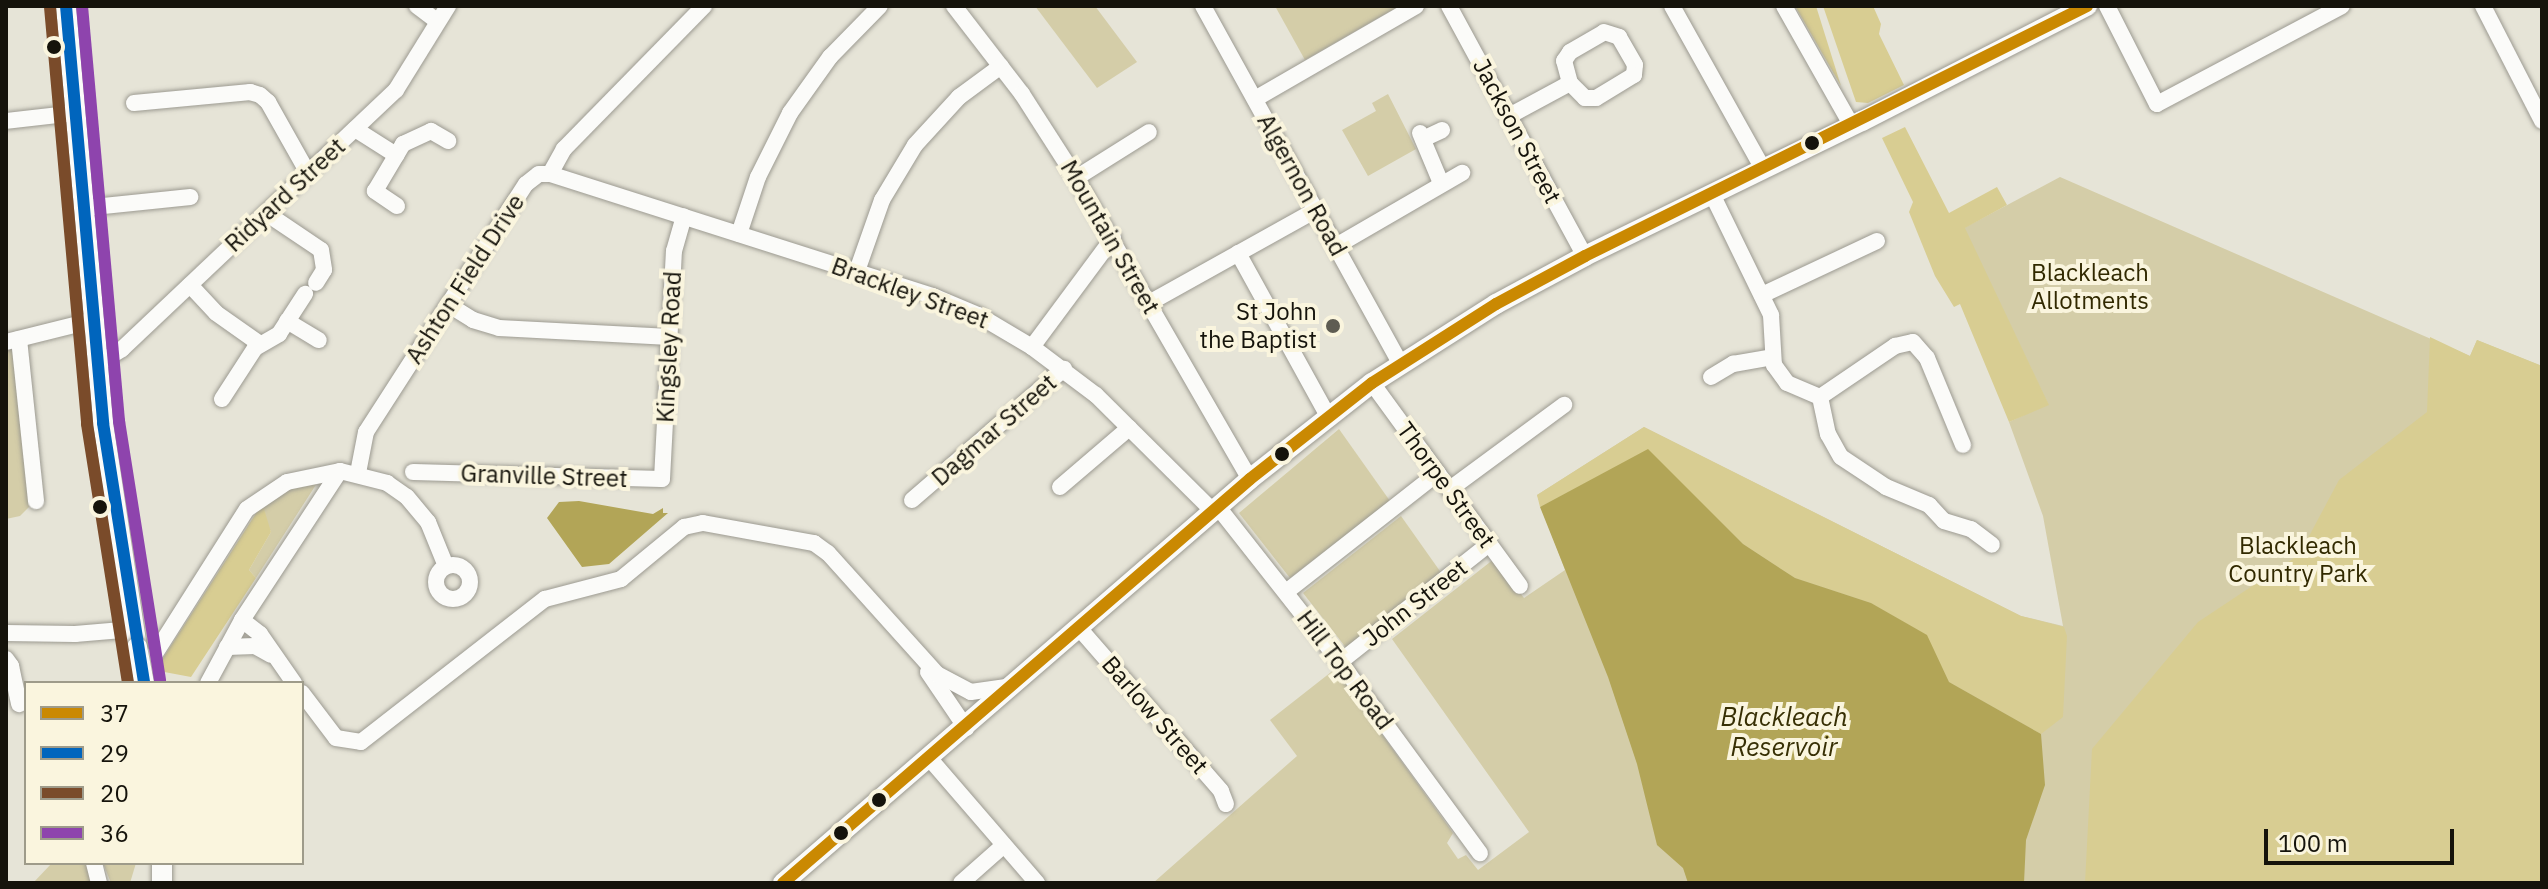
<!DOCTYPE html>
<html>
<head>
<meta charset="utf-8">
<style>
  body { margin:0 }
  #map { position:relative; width:2548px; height:889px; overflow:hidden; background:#e6e4d7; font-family:"IBM Plex Sans",sans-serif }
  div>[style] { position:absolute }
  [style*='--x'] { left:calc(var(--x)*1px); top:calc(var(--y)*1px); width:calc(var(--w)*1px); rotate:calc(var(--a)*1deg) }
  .green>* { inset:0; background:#d4cda8 }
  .forest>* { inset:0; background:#d8cd92 }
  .water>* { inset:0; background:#b2a557 }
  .roads { filter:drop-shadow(0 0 2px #9c9a91) drop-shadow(0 0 2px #9c9a91) }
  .minor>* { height:16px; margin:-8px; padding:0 8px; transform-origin:8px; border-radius:8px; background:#fbfbf9 }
  .minor>.ring { margin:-8px; padding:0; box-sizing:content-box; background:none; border:16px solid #fbfbf9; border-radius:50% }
  .major>* { height:20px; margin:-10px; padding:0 10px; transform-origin:10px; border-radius:10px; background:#fbfbf9 }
  .bridges { filter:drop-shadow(0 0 2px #9c9a91) drop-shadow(0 0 2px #9c9a91) }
  .major-bridge>* { height:20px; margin:-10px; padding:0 10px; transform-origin:10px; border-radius:10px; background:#fbfbf9 }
  .bus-1>* { height:12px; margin:-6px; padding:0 6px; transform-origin:6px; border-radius:6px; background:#ca8902 }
  .bus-2>* { height:12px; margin:-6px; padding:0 6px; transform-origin:6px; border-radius:6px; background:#0065bd }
  .bus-3>* { height:12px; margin:-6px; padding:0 6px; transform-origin:6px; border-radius:6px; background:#7a4b2a }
  .bus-4>* { height:12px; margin:-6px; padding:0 6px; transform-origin:6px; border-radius:6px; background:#8e44ad }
  .dots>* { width:22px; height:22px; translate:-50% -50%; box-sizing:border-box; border:4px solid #faf5de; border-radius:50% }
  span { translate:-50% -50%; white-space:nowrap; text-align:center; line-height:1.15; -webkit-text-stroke:8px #faf5de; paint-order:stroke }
  .street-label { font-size:24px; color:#15130b }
  .park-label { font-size:24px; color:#312900 }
  .poi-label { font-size:24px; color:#15130b }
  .right { translate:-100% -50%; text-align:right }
  .water-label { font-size:26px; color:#372f04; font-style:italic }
  .frame { position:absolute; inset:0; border:8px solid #15130b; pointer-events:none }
  .legend { position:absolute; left:24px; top:681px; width:280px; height:184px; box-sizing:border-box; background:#faf5de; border:2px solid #9e9b8a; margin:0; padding:10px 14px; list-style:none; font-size:24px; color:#15130b }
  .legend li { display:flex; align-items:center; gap:16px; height:40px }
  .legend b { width:40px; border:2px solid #9e9b8a }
  .scale { position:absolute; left:2264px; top:829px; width:190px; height:36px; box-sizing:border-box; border:4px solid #15130b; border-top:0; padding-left:10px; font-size:24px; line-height:28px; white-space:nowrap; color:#15130b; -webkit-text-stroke:6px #faf5de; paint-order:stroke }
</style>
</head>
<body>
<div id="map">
  <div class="green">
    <div style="clip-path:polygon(1035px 6px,1095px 6px,1137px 62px,1097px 88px)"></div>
    <div style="clip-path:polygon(1275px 6px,1399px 6px,1305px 60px)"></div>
    <div style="clip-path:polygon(1388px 94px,1416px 149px,1368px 176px,1342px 130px,1376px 111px,1372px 103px)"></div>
    <div style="clip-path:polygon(2060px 177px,2470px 356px,2477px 340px,2542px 366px,2542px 883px,1153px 883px,1297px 756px,1270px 720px,1335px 669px,1453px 833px,1447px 843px,1458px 859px,1466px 855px,1478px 870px,1529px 832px,1392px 639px,1494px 559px,1524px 598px,1565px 570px,1537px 495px,1644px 427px,2021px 616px,2063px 626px,2043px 516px,2009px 422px,2048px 404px,1964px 228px)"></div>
    <div style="clip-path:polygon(14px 347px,30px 506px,20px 516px,6px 519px,6px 348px)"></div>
    <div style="clip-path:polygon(1339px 429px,1390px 501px,1290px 578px,1239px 513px)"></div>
    <div style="clip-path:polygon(319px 480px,256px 578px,249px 570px,271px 532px,260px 507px,285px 491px)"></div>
    <div style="clip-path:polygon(1401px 516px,1442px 574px,1347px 649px,1303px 593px)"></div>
    <div style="clip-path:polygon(52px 863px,86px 863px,93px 883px,33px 883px)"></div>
    <div style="clip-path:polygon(103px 863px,136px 863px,130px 883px,111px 883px)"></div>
  </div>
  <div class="forest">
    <div style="clip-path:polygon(1795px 6px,1816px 6px,1841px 86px)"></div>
    <div style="clip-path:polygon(1823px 6px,1873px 6px,1881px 24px,1879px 34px,1904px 85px,1868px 103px,1856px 102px)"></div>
    <div style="clip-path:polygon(1905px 127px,1949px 213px,1997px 187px,2007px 205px,1965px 228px,2049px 405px,2009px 422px,1960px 304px,1954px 307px,1935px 276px,1909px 212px,1913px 202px,1882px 138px)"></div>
    <div style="clip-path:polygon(2430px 337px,2470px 356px,2477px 340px,2542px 366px,2542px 883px,2085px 883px,2092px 749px,2198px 622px,2299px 555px,2339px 480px,2427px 412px)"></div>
    <div style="clip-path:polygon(1644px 427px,2021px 616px,2064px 627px,2067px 636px,2063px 717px,2041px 734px,1949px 682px,1926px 635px,1871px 603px,1795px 578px,1743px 544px,1648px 450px,1540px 507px,1537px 495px)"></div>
    <div style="clip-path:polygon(260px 507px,264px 509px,271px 532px,249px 570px,256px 578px,191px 677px,159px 671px,158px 666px)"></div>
  </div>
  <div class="water">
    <div style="clip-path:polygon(1648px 449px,1743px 544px,1795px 578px,1871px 603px,1927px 635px,1949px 682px,2041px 734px,2045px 785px,2026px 840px,2024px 883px,1688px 883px,1683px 868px,1657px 845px,1637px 764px,1608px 677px,1540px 507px)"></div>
    <div style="clip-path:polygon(579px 501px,653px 514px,663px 508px,663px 513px,668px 513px,609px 564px,582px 567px,547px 518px,559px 502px)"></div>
  </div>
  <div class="roads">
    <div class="minor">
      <div style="--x:417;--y:6;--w:25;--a:37"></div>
      <div style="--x:954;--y:6;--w:111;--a:52.3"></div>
      <div style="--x:1022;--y:94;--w:100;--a:57.3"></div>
      <div style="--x:1076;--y:178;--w:348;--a:60"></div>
      <div style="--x:1203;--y:6;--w:409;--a:61.1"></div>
      <div style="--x:1449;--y:6;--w:285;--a:61.5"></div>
      <div style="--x:1672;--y:6;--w:187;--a:60.8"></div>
      <div style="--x:1784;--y:6;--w:138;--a:60.5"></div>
      <div style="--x:2107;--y:6;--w:110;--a:63"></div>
      <div style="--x:2157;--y:104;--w:209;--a:-27.9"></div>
      <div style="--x:2483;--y:6;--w:129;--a:62.8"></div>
      <div style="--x:1604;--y:32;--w:16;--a:18"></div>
      <div style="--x:1619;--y:37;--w:32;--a:60"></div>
      <div style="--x:1635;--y:65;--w:10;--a:96"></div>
      <div style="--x:1634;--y:75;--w:44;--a:148.8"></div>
      <div style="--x:1596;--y:98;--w:11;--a:180"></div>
      <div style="--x:1585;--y:98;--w:21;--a:-135"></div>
      <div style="--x:1570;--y:83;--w:23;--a:-105"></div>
      <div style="--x:1564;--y:61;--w:11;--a:-56"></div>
      <div style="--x:1570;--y:52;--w:39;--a:-30"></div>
      <div style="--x:1255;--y:99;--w:186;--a:-30"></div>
      <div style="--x:134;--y:103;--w:117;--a:-5.4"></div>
      <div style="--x:250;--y:92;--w:10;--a:17"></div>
      <div style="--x:260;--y:95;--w:11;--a:41"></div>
      <div style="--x:268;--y:102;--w:81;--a:60.6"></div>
      <div style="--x:1509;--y:116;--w:69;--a:-28.4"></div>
      <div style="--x:6;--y:121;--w:70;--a:-6.5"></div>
      <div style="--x:355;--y:129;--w:49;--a:32.4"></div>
      <div style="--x:1420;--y:133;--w:54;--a:67.2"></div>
      <div style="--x:1423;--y:139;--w:21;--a:-25"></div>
      <div style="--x:550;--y:174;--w:402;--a:17.7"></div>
      <div style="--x:933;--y:296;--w:49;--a:22.9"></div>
      <div style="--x:978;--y:315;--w:63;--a:30.7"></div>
      <div style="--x:1032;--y:347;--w:80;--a:36.9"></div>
      <div style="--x:1096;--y:395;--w:165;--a:44.8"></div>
      <div style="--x:1076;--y:178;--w:86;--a:-32.2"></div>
      <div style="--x:1712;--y:194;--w:135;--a:64"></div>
      <div style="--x:1771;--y:315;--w:50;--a:86.6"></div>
      <div style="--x:1774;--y:365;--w:22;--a:54"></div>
      <div style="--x:1787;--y:383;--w:36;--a:23"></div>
      <div style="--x:1820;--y:397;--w:38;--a:78"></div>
      <div style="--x:1828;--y:434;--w:26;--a:61"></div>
      <div style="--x:1841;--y:457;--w:54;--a:33.7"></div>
      <div style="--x:1886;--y:487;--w:47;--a:22.7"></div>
      <div style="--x:1929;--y:505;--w:22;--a:47"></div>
      <div style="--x:1944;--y:521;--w:28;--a:17"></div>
      <div style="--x:1971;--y:529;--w:26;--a:37"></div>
      <div style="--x:397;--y:206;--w:27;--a:-146"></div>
      <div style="--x:375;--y:191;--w:55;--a:-59.2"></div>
      <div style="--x:403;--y:144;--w:31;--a:-25"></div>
      <div style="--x:431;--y:131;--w:20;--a:30"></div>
      <div style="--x:84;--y:208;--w:107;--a:-5.9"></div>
      <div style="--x:266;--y:213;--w:66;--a:33.9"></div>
      <div style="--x:321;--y:250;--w:20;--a:81"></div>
      <div style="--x:324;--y:270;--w:15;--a:122"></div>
      <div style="--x:739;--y:234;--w:60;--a:-71.6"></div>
      <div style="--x:758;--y:177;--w:72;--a:-63.4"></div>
      <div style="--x:790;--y:113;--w:69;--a:-54.5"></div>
      <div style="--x:830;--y:57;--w:71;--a:-45.6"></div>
      <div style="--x:1336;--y:246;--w:146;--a:-30.1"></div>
      <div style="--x:1238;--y:253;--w:186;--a:61.1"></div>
      <div style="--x:857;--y:271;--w:75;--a:-70.6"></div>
      <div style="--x:882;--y:200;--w:64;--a:-59"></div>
      <div style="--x:915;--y:145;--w:65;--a:-47.5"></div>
      <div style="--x:959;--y:97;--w:52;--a:-36.4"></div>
      <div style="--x:190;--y:285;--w:38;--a:47"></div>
      <div style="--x:216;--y:313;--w:54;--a:35.2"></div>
      <div style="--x:1762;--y:295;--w:127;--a:-25.2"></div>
      <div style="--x:1149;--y:303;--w:191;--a:-29.1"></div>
      <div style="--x:449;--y:305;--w:28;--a:32"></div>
      <div style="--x:473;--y:320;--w:27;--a:17"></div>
      <div style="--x:499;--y:328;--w:171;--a:3"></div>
      <div style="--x:287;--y:321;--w:37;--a:31"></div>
      <div style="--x:19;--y:339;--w:163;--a:84"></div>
      <div style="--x:6;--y:342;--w:91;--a:-14"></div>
      <div style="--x:1032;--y:347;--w:136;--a:-53.4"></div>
      <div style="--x:98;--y:364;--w:28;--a:-32"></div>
      <div style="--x:122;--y:349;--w:377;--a:-43.4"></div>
      <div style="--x:396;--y:90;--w:99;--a:-58.2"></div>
      <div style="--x:1711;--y:377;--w:26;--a:-31"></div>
      <div style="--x:1733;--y:364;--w:40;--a:-10"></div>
      <div style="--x:1372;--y:383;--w:251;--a:53.9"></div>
      <div style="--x:1820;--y:397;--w:91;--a:-34.2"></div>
      <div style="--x:1895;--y:346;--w:18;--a:-13"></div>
      <div style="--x:1913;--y:342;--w:21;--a:49"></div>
      <div style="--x:1927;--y:358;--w:94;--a:67.5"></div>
      <div style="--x:222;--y:399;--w:61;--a:-57.1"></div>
      <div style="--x:255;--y:348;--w:28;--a:-30"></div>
      <div style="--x:279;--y:334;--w:48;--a:-57"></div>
      <div style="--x:413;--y:472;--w:249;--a:1.6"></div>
      <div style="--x:662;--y:479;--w:228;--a:-87"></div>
      <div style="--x:674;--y:251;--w:36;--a:-74"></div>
      <div style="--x:358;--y:473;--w:42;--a:-79"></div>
      <div style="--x:366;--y:432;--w:295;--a:-57.2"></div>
      <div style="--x:526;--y:184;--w:16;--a:-38"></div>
      <div style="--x:539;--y:174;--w:11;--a:0"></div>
      <div style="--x:550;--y:174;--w:29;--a:-61"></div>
      <div style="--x:564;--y:149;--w:200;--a:-45.6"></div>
      <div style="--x:1060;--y:487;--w:91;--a:-40.5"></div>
      <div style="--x:1450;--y:489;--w:142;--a:-36.4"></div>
      <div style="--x:912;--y:500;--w:201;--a:-40.8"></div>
      <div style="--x:1218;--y:507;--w:197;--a:51.8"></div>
      <div style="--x:1340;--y:662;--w:237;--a:53.8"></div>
      <div class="ring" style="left:436px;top:565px;width:18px;height:18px"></div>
      <div style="--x:1286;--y:592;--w:193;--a:-38.1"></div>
      <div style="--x:242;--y:620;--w:23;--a:38"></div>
      <div style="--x:260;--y:634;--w:60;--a:55.2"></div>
      <div style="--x:1079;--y:628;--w:216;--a:48.9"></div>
      <div style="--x:1221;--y:791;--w:14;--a:69"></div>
      <div style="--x:6;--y:633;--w:69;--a:0.8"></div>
      <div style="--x:75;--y:634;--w:59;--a:-4.8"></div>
      <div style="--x:227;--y:647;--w:28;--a:-2"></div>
      <div style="--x:255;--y:646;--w:18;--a:29"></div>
      <div style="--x:6;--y:659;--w:9;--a:54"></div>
      <div style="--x:11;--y:666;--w:39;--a:78"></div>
      <div style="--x:1340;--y:662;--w:190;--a:-38.4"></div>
      <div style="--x:928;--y:672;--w:68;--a:55.8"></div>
      <div style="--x:139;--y:679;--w:201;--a:-57.6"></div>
      <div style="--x:247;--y:509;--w:48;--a:-34"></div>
      <div style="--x:287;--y:482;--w:54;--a:-11.7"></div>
      <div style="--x:340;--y:471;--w:49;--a:14.3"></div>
      <div style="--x:387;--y:483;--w:24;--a:35"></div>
      <div style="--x:407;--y:497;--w:33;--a:50"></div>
      <div style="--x:428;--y:522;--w:48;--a:67.8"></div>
      <div style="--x:208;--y:683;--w:72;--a:-61.6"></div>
      <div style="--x:242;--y:620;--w:178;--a:-56.7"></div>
      <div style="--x:302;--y:693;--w:56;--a:52.9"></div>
      <div style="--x:336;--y:738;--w:25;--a:9"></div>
      <div style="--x:361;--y:742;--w:233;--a:-37.9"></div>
      <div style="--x:545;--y:599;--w:79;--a:-14.7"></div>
      <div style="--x:621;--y:579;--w:82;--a:-39.5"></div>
      <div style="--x:684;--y:527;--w:19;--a:-12"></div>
      <div style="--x:703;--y:523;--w:113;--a:10.2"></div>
      <div style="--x:814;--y:543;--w:17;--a:36"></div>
      <div style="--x:828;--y:553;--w:163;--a:48"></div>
      <div style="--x:937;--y:674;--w:38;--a:28"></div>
      <div style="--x:971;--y:692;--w:41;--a:-8.3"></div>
      <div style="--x:930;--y:759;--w:164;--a:49.2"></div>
      <div style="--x:94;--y:863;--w:21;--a:76"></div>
      <div style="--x:961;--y:883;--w:57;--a:-41.5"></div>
    </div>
    <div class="major">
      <div style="--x:66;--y:6;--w:419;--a:84.9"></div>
      <div style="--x:103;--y:423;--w:227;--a:81.4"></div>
      <div style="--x:162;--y:863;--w:20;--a:90"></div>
      <div style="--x:783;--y:883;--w:617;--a:-40.86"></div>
      <div style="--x:1250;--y:479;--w:155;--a:-38.2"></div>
      <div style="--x:1372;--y:383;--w:147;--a:-32.5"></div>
      <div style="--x:1496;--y:304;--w:101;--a:-28.3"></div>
      <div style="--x:1585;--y:256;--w:308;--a:-26"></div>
      <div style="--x:1862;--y:121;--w:253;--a:-27.1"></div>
    </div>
  </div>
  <div class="bridges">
    <div class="major-bridge">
      <div style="--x:137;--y:647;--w:37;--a:79"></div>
    </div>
  </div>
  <div class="bus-1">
    <div style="--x:783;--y:883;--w:617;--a:-40.86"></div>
    <div style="--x:1250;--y:479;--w:155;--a:-38.2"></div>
    <div style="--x:1372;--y:383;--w:147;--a:-32.5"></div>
    <div style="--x:1496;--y:304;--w:101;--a:-28.3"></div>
    <div style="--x:1585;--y:256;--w:561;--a:-26.47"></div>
  </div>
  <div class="bus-2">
    <div style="--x:66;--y:6;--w:419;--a:84.9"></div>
    <div style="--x:103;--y:423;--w:263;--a:81"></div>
  </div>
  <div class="bus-3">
    <div style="--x:50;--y:7;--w:419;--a:84.9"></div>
    <div style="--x:87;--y:424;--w:262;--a:81"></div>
  </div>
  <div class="bus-4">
    <div style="--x:82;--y:6;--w:417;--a:84.9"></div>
    <div style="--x:119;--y:421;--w:263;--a:81"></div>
  </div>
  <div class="dots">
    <div style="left:54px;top:47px;background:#15130b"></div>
    <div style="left:1812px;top:143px;background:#15130b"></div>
    <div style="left:1333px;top:326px;background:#5e5c52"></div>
    <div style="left:1282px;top:454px;background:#15130b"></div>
    <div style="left:100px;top:507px;background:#15130b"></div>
    <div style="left:879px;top:800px;background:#15130b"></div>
    <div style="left:841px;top:833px;background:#15130b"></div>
  </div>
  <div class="street-label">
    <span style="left:1517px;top:131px;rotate:62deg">Jackson Street</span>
    <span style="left:1302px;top:185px;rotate:61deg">Algernon Road</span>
    <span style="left:285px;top:195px;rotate:-43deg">Ridyard Street</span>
    <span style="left:1110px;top:237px;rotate:60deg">Mountain Street</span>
    <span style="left:465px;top:279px;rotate:-57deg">Ashton Field Drive</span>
    <span style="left:910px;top:293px;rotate:20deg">Brackley Street</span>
    <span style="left:669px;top:347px;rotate:-87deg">Kingsley Road</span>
    <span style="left:994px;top:430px;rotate:-41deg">Dagmar Street</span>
    <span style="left:544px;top:476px;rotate:2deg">Granville Street</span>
    <span style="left:1446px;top:485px;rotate:54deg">Thorpe Street</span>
    <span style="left:1415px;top:603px;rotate:-38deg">John Street</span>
    <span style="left:1345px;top:670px;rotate:53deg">Hill Top Road</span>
    <span style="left:1155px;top:715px;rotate:49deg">Barlow Street</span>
  </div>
  <div class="park-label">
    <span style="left:2090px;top:287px">Blackleach<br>Allotments</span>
    <span style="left:2298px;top:560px">Blackleach<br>Country Park</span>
  </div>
  <div class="poi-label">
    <span class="right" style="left:1317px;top:326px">St John<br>the Baptist</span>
  </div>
  <div class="water-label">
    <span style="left:1784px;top:732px">Blackleach<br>Reservoir</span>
  </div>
  <div class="frame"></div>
  <ul class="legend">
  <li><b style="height:10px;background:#ca8902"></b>37</li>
  <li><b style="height:10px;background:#0065bd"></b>29</li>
  <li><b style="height:10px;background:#7a4b2a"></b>20</li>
  <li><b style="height:10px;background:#8e44ad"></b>36</li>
  </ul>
  <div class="scale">100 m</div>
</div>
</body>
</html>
